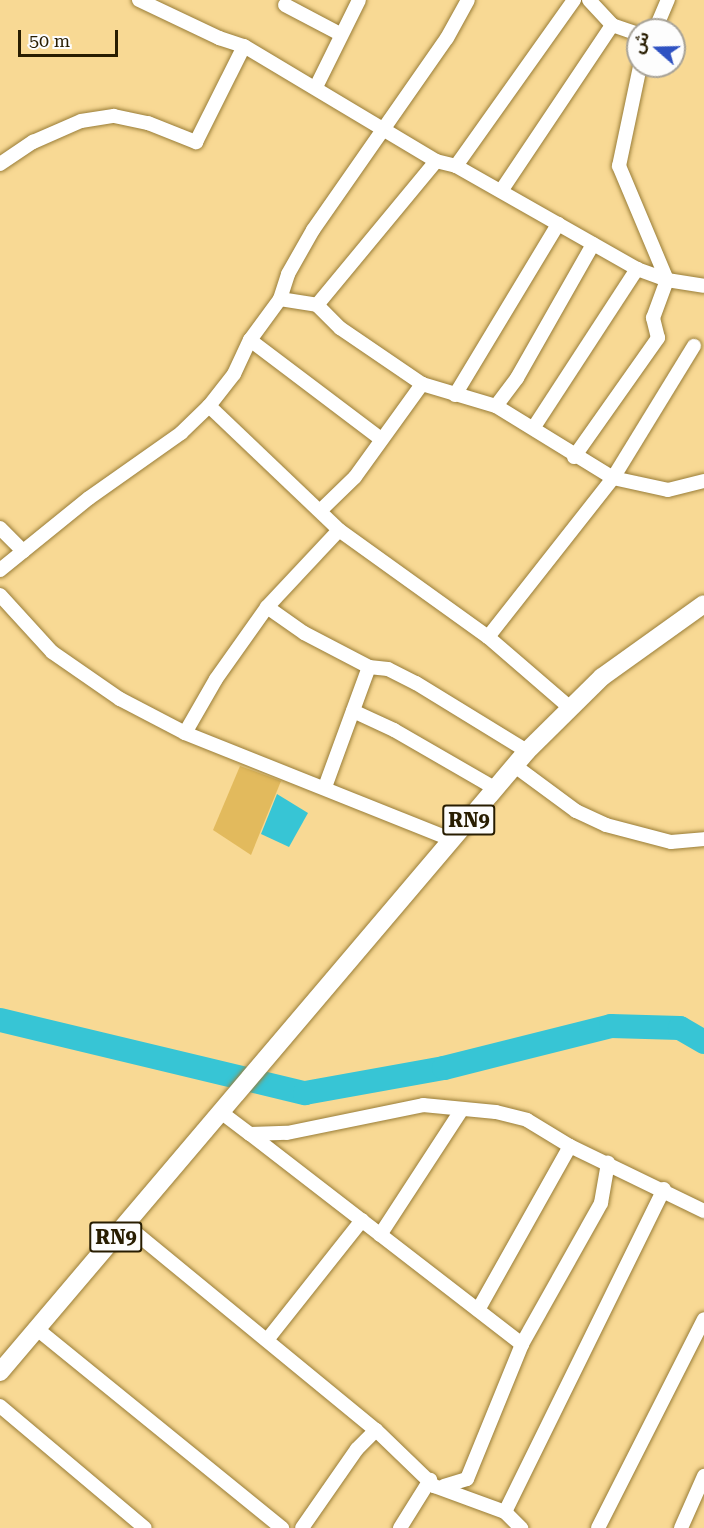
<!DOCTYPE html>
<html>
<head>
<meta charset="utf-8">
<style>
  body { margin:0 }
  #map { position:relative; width:704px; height:1528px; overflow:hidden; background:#f8d994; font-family:"Roboto Serif","Noto Sans Arabic",serif }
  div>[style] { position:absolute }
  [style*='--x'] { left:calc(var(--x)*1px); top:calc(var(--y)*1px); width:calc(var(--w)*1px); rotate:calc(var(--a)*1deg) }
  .green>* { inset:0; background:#e2ba5d }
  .water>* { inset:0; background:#37c5d5 }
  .river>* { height:24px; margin:-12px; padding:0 12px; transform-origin:12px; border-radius:12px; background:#37c5d5 }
  .roads { filter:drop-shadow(0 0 2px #997d38) drop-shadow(0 0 2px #997d38) }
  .minor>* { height:14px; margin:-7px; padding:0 7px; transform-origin:7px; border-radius:7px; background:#fff }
  .major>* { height:18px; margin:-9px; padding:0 9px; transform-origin:9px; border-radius:9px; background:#fff }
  span { translate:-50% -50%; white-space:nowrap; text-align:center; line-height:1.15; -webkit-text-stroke:4.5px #fdfdfd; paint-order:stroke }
  .shield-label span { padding:2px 4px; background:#fdfdfd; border:2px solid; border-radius:4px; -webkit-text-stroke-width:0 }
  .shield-label { font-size:20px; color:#281d01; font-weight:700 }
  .north { position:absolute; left:626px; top:18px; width:60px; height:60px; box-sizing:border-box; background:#fdfdfd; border:2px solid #a8a398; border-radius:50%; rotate:290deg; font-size:16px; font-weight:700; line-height:24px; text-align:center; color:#281d01 }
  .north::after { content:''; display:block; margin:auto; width:21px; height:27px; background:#2f52c2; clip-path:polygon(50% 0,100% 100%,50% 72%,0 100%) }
  .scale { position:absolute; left:18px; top:30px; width:100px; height:27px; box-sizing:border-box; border:3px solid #281d01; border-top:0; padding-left:8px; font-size:18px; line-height:21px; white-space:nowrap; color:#281d01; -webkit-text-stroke:4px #fdfdfd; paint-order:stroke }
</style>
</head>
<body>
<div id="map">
  <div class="green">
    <div style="clip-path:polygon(240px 766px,281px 781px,251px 855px,213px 830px)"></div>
  </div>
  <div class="water">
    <div style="clip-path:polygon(277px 794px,308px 813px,289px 847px,261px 834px)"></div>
  </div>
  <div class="river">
    <div style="--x:0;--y:1020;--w:314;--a:13.5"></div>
    <div style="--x:305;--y:1093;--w:141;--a:-10.2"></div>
    <div style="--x:444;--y:1068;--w:172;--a:-14.1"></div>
    <div style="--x:611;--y:1026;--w:69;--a:1.7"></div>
    <div style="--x:680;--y:1028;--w:28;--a:30"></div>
  </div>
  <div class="roads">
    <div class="minor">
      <div style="--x:139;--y:0;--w:89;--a:25.4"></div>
      <div style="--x:219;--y:38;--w:26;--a:18"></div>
      <div style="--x:244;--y:46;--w:224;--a:30.9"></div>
      <div style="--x:436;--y:161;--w:21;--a:14"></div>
      <div style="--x:456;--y:166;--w:208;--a:29.6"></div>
      <div style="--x:637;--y:269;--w:32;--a:20"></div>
      <div style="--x:667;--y:280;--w:37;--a:9"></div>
      <div style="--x:589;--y:0;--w:34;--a:47"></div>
      <div style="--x:612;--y:25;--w:28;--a:19"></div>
      <div style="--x:285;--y:5;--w:62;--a:27.8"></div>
      <div style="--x:655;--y:30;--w:33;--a:-67"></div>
      <div style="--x:316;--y:87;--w:97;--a:-63.7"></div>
      <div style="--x:0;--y:164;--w:40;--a:-34"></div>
      <div style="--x:33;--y:142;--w:52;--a:-23.6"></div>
      <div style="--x:81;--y:121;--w:33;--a:-9"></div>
      <div style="--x:114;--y:116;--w:35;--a:12"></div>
      <div style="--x:148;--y:123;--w:52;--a:21.6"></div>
      <div style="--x:196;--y:142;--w:107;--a:-63.4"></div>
      <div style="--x:456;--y:166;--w:204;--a:-54.6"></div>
      <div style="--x:501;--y:191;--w:200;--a:-56.2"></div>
      <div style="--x:280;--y:299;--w:37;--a:9"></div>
      <div style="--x:317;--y:305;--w:33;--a:45"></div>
      <div style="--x:340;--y:328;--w:99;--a:34.3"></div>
      <div style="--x:422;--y:384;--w:77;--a:16.6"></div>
      <div style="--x:496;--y:406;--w:137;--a:31.6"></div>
      <div style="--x:613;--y:478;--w:56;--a:12.3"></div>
      <div style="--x:668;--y:490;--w:37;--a:-14"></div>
      <div style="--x:317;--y:305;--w:187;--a:-50.4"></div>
      <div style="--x:250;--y:340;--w:164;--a:37.1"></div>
      <div style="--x:455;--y:395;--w:200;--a:-58.9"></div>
      <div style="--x:209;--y:406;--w:180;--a:43.6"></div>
      <div style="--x:339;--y:530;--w:183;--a:35.7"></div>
      <div style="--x:488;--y:637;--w:107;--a:40.8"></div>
      <div style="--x:496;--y:406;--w:35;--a:-53"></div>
      <div style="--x:517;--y:378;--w:154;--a:-60.4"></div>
      <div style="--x:534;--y:427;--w:189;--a:-56.9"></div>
      <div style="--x:574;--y:457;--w:146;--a:-54.8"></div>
      <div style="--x:658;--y:338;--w:21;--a:-104"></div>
      <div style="--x:653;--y:318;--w:40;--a:-69.8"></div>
      <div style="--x:667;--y:280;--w:124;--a:-112.8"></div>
      <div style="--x:619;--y:166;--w:102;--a:-78.1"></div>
      <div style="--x:321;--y:510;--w:47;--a:-44.1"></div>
      <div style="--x:355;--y:477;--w:115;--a:-54.2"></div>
      <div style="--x:0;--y:528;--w:33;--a:45"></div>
      <div style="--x:0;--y:570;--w:114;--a:-39"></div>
      <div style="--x:89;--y:498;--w:113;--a:-35.2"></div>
      <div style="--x:181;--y:433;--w:39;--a:-44"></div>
      <div style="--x:209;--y:406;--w:41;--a:-52"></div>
      <div style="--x:234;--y:374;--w:38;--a:-65"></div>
      <div style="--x:250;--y:340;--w:51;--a:-53.8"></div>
      <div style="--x:280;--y:299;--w:26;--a:-72"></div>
      <div style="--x:288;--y:274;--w:51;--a:-60.4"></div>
      <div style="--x:313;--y:230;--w:234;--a:-55.1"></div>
      <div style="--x:447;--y:38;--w:43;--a:-61.1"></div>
      <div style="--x:0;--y:595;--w:77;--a:47.6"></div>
      <div style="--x:52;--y:652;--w:83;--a:34.7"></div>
      <div style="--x:120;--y:699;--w:73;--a:27.6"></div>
      <div style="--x:185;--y:733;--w:288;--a:21.8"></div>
      <div style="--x:267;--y:607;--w:45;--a:35.1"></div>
      <div style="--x:304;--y:633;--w:73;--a:27.6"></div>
      <div style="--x:369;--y:667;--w:19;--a:6"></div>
      <div style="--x:388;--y:669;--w:31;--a:27"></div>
      <div style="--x:416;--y:683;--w:130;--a:31.5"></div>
      <div style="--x:488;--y:637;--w:202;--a:-51.8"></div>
      <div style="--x:613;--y:478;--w:155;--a:-58.5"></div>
      <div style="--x:353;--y:711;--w:45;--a:24.9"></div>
      <div style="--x:394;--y:730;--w:118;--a:30"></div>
      <div style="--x:185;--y:733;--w:62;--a:-60.1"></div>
      <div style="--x:216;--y:679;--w:88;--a:-54.7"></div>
      <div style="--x:267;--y:607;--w:105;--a:-46.9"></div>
      <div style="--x:515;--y:766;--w:76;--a:36.4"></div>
      <div style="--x:576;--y:811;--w:33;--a:25"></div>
      <div style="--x:606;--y:825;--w:67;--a:14.7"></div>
      <div style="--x:671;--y:842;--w:33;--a:-5"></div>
      <div style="--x:325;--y:787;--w:128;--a:-69.9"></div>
      <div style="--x:222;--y:1113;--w:35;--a:37"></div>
      <div style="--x:250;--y:1134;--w:37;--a:-2"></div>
      <div style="--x:287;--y:1133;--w:139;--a:-11.6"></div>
      <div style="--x:423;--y:1105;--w:73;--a:5.5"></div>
      <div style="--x:496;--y:1112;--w:32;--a:14"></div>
      <div style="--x:527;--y:1120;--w:50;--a:31.2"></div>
      <div style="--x:570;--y:1146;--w:149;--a:25.9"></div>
      <div style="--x:250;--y:1134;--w:344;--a:37.7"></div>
      <div style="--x:126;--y:1225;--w:323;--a:39.4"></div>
      <div style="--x:376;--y:1430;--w:81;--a:44"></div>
      <div style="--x:434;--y:1486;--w:76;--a:20.1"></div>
      <div style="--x:505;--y:1512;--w:23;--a:45"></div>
      <div style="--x:380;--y:1235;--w:150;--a:-56.9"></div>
      <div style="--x:478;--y:1310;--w:188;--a:-60.7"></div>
      <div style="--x:37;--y:1329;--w:316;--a:39.1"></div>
      <div style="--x:267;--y:1340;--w:153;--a:-51.6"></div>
      <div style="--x:0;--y:1406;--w:189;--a:40.1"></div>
      <div style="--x:444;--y:1486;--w:24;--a:-17"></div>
      <div style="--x:467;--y:1479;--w:146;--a:-67.8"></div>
      <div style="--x:522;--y:1344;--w:162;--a:-60.7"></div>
      <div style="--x:601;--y:1203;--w:41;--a:-80.1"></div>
      <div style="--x:505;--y:1512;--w:360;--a:-63.8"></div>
      <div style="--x:302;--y:1528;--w:96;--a:-55.2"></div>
      <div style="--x:357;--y:1449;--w:27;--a:-45"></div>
      <div style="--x:400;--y:1528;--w:57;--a:-58"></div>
      <div style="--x:598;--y:1528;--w:234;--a:-63.1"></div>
      <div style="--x:681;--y:1528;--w:57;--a:-66.1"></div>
    </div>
    <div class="major">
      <div style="--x:0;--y:1372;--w:814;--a:-49.68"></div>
      <div style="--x:527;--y:751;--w:105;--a:-44.6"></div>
      <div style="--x:602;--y:677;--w:125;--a:-35.6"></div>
    </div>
  </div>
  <div class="shield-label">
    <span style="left:469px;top:820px">RN9</span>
    <span style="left:116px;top:1237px">RN9</span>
  </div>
  <div class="north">ش</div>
  <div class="scale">50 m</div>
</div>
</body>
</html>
